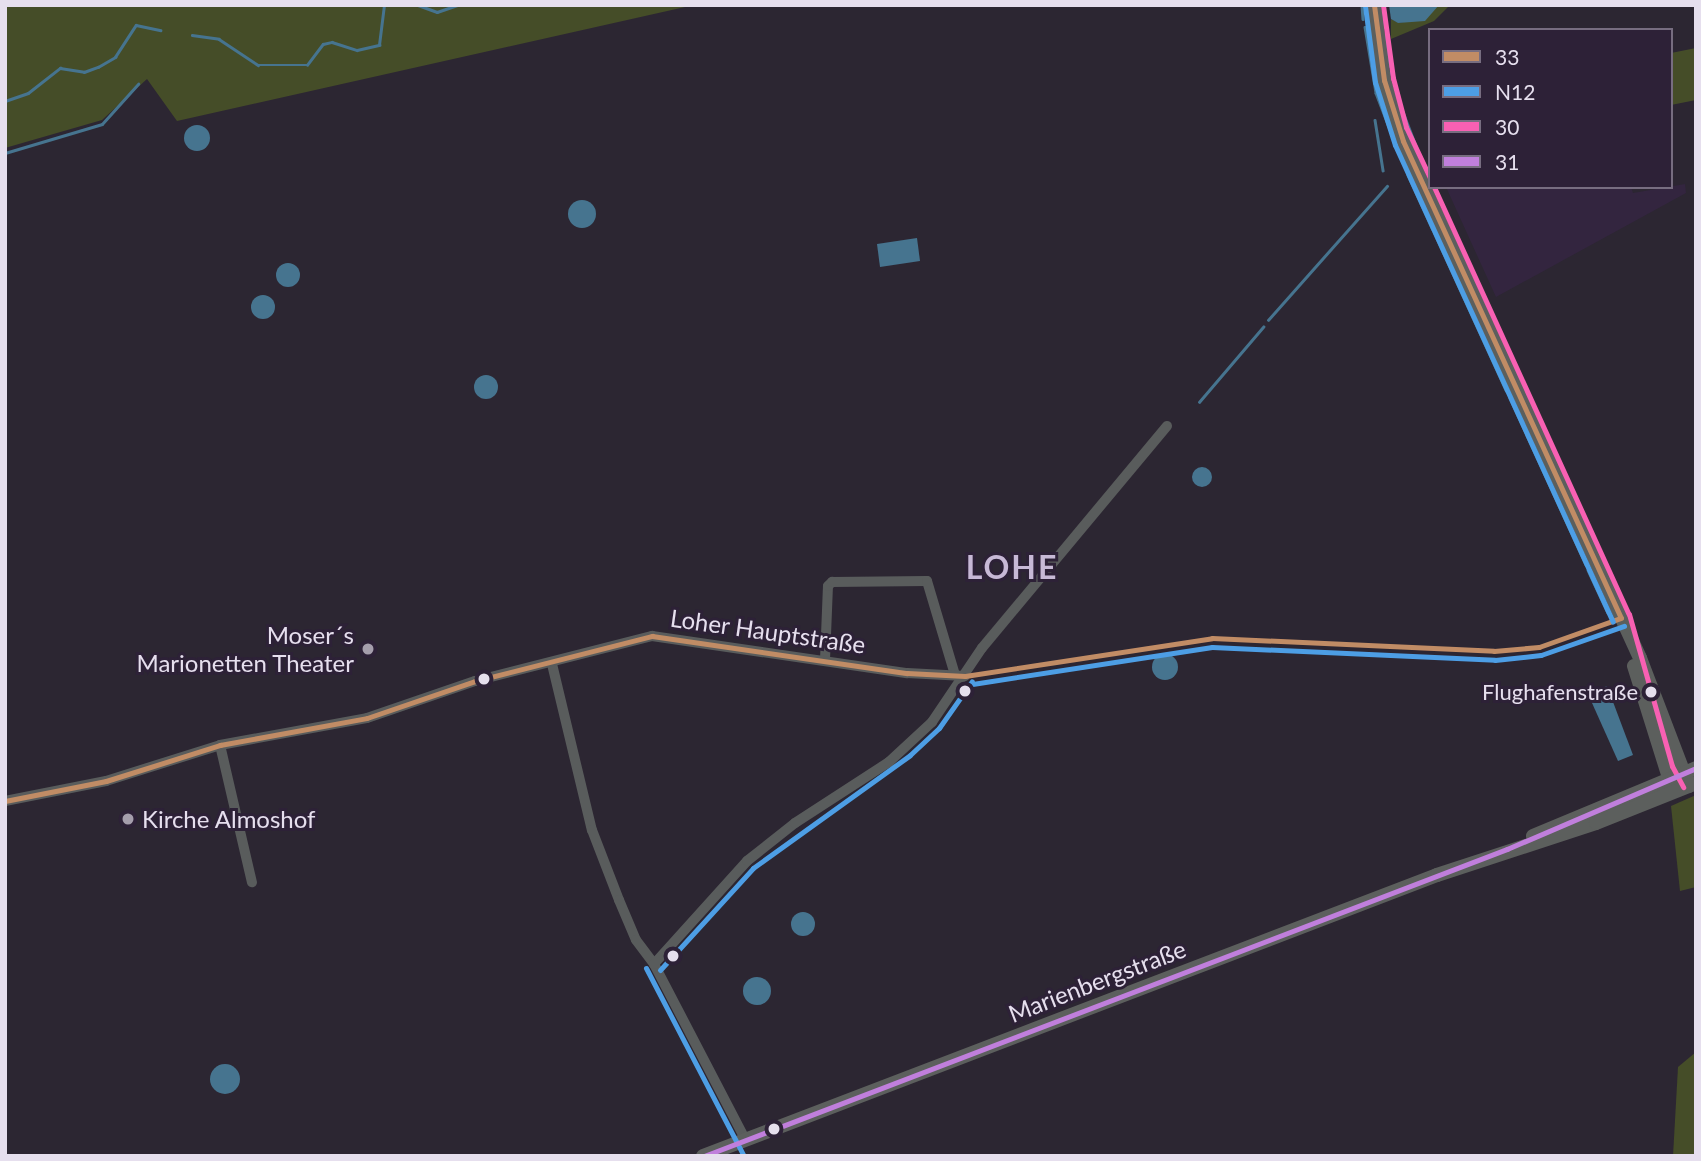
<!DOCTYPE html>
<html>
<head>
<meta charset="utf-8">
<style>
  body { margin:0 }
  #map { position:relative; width:1701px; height:1161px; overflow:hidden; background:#2c2632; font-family:Lato,sans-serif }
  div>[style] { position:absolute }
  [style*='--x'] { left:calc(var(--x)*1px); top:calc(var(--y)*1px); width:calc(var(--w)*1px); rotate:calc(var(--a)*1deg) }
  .built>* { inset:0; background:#33253f }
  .green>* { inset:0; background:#454d28 }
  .water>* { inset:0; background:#46748f }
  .round { border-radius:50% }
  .stream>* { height:2.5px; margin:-1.25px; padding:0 1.25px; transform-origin:1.25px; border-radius:1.25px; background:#46748f }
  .minor>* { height:10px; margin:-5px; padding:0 5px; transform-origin:5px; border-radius:5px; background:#595c5c }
  .secondary>* { height:14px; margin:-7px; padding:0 7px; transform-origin:7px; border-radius:7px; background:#5c5f5d }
  .bus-1>* { height:5px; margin:-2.5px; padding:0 2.5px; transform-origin:2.5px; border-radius:2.5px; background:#c18c65 }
  .bus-2>* { height:5px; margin:-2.5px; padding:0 2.5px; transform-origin:2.5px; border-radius:2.5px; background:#4d9ee5 }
  .bus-3>* { height:5px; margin:-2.5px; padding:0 2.5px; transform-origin:2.5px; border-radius:2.5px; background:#f860b3 }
  .bus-4>* { height:5px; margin:-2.5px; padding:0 2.5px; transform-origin:2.5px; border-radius:2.5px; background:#c07fdc }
  .dots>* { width:19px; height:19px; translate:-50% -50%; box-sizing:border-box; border:4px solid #2d2137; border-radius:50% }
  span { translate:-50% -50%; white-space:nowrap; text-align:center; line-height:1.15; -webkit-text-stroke:6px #2d2137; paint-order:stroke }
  .bus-label { font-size:22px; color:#e6dfee }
  .right { translate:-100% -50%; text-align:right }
  .street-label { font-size:24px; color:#e6dfee }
  .poi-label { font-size:24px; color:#e6dfee }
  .left { translate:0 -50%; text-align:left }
  .district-label { font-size:32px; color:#c7b9d6; font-weight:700; letter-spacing:2px }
  .frame { position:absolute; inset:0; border:7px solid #e6dfee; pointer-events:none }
  .legend { position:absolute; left:1428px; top:28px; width:245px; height:161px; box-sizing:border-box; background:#2d2137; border:2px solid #776d80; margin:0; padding:9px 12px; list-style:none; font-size:21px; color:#e6dfee }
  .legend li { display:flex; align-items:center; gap:14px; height:35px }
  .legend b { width:35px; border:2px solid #776d80 }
</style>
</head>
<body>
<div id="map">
  <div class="built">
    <div style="clip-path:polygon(1685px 184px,1686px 193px,1496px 297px,1446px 187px,1631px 187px,1633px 193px)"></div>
  </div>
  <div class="green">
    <div style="clip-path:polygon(5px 5px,66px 7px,694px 5px,177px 121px,147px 79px,102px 120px,5px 148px)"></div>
    <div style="clip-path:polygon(1439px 5px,1450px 5px,1434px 21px,1391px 39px,1391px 19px,1399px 23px,1422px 18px)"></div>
    <div style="clip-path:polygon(1696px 48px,1696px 100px,1671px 105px,1671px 53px)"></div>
    <div style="clip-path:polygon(1696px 795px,1696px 887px,1680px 891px,1671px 806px)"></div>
    <div style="clip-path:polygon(1696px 1052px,1696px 1156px,1673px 1156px,1678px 1067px)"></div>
  </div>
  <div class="water">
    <div style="clip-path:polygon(1389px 5px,1439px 5px,1425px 21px,1398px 23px,1391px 19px)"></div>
    <div class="round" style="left:184px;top:125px;width:26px;height:26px"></div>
    <div class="round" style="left:568px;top:200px;width:28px;height:28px"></div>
    <div style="clip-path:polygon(917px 238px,920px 261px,880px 267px,877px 244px)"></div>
    <div class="round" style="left:276px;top:263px;width:24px;height:24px"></div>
    <div class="round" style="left:251px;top:295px;width:24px;height:24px"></div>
    <div class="round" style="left:474px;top:375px;width:24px;height:24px"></div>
    <div class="round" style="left:1192px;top:467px;width:20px;height:20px"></div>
    <div class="round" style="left:1152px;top:654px;width:26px;height:26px"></div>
    <div style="clip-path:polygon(1607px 686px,1633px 755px,1618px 761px,1588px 694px)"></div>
    <div class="round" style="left:791px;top:912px;width:24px;height:24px"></div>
    <div class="round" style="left:743px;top:977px;width:28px;height:28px"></div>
    <div class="round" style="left:210px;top:1064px;width:30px;height:30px"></div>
  </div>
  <div class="stream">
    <div style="--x:418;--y:5;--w:20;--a:20"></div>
    <div style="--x:437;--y:12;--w:21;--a:-19"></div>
    <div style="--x:1362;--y:5;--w:14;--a:86"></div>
    <div style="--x:1383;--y:5;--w:22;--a:85"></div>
    <div style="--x:1365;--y:27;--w:67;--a:80.5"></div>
    <div style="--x:1376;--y:93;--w:67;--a:69.1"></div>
    <div style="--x:192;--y:35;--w:27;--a:8"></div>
    <div style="--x:219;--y:39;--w:47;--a:33.7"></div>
    <div style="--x:258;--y:65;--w:49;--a:0"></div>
    <div style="--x:307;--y:65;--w:26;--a:-53"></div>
    <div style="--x:323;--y:44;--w:9;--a:-13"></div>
    <div style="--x:332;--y:42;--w:26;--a:18"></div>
    <div style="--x:357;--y:50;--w:23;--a:-13"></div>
    <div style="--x:379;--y:45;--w:40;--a:-82.9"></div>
    <div style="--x:1386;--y:35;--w:31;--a:83"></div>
    <div style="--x:1391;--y:71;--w:24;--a:75"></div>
    <div style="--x:1398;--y:99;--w:56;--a:69"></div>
    <div style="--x:5;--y:101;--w:24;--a:-19"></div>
    <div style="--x:28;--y:93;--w:41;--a:-38"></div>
    <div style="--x:60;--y:68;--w:24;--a:9"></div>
    <div style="--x:84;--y:72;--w:15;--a:-20"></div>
    <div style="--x:98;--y:67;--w:20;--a:-30"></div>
    <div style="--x:115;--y:57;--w:38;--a:-57"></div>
    <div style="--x:136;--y:25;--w:25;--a:12"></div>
    <div style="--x:1375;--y:120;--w:51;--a:80.9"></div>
    <div style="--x:5;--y:153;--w:101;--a:-16.6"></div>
    <div style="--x:102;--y:124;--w:54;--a:-48"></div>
    <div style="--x:1422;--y:159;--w:19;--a:65"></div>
    <div style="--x:1408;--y:175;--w:60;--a:65.6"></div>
    <div style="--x:1435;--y:187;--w:10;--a:66"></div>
    <div style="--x:1434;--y:232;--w:174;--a:65.5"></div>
    <div style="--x:1268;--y:320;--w:179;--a:-48.4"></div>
    <div style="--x:1510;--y:398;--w:183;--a:65.5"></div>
    <div style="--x:1199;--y:402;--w:99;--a:-49.5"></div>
    <div style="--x:1588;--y:570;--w:47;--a:65.1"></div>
  </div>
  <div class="minor">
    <div style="--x:825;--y:660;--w:74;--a:-87.7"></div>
    <div style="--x:828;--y:586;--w:6;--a:-45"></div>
    <div style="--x:832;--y:582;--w:95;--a:-0.6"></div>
    <div style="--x:927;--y:581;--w:98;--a:73.4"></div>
    <div style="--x:552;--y:664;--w:171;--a:76.5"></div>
    <div style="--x:592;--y:830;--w:75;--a:68.9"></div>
    <div style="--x:619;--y:900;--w:43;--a:67"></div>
    <div style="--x:636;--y:940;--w:30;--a:53"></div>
    <div style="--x:654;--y:964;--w:197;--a:62.5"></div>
    <div style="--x:220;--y:745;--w:141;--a:76.9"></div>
    <div style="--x:5;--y:801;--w:103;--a:-11.2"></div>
    <div style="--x:106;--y:781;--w:120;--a:-17.5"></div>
    <div style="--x:220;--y:745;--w:149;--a:-10.4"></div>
    <div style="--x:367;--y:718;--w:114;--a:-18.9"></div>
    <div style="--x:475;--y:681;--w:183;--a:-14.3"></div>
    <div style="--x:652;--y:636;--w:258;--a:8.3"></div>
    <div style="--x:907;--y:673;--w:58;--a:3"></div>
    <div style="--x:654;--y:964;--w:139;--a:-47.9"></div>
    <div style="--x:747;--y:861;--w:61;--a:-38.4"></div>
    <div style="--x:795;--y:823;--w:112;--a:-33"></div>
    <div style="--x:889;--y:762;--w:59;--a:-42.9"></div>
    <div style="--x:932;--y:722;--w:89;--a:-56"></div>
    <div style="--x:982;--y:648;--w:289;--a:-50.2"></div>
  </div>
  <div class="secondary">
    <div style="--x:1374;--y:5;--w:76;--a:82.4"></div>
    <div style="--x:1384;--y:80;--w:64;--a:72.7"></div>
    <div style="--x:1403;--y:141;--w:569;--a:65.37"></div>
    <div style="--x:1640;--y:658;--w:137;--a:69.1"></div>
    <div style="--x:1634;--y:666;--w:127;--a:72.6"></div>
    <div style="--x:1533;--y:836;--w:177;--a:-22.6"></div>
    <div style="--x:703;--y:1156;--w:786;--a:-20.95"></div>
    <div style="--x:1437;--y:875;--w:167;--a:-18.1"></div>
    <div style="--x:1596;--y:823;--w:108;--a:-21.8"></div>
  </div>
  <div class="bus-1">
    <div style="--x:1374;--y:5;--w:76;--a:82.4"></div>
    <div style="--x:1384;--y:80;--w:64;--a:72.7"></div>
    <div style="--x:1403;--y:141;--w:524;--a:65.44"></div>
    <div style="--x:5;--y:801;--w:103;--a:-11.2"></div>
    <div style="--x:106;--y:781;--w:120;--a:-17.5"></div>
    <div style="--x:220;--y:745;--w:149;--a:-10.4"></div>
    <div style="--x:367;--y:718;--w:114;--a:-18.9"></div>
    <div style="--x:475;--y:681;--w:183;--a:-14.3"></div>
    <div style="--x:652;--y:636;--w:258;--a:8.3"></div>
    <div style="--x:907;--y:673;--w:58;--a:3"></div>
    <div style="--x:965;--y:676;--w:250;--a:-8.7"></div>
    <div style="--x:1212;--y:638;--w:282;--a:2.6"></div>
    <div style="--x:1494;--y:651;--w:45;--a:-5.1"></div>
    <div style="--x:1539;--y:647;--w:87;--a:-19.5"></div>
  </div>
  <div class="bus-2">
    <div style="--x:1365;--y:6;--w:77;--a:82.5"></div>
    <div style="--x:1375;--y:82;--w:66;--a:72.4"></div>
    <div style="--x:1395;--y:145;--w:524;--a:65.44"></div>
    <div style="--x:966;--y:685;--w:249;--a:-8.8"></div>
    <div style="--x:1212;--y:647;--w:283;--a:2.6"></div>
    <div style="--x:1495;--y:660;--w:46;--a:-6.2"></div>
    <div style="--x:1541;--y:655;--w:88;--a:-19.3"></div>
    <div style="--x:646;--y:968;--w:212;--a:62.5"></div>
    <div style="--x:660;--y:970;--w:138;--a:-47.6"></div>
    <div style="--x:753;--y:868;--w:193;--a:-35.7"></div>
    <div style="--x:910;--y:755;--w:40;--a:-43"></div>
    <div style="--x:939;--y:728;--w:57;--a:-54.9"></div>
  </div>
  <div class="bus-3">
    <div style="--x:1383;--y:5;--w:74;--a:82.2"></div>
    <div style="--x:1393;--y:78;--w:51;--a:75.1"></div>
    <div style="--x:1406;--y:127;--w:56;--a:64.8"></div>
    <div style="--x:1434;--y:187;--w:469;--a:65.5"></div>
    <div style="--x:1629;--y:614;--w:158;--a:74.2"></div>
    <div style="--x:1672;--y:766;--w:24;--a:62"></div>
  </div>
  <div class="bus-4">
    <div style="--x:704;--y:1156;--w:860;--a:-20.92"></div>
    <div style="--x:1507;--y:849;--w:206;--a:-23.2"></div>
  </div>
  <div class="dots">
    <div style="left:368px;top:649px;background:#a59eac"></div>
    <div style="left:484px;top:679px;background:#e6dfee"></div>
    <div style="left:965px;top:691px;background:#e6dfee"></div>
    <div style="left:1651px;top:692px;background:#e6dfee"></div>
    <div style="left:128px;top:819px;background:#a59eac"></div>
    <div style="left:673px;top:956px;background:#e6dfee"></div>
    <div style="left:774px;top:1129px;background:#e6dfee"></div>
  </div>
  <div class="bus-label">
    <span class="right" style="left:1638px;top:692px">Flughafenstraße</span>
  </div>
  <div class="street-label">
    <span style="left:768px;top:631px;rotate:8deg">Loher Hauptstraße</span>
    <span style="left:1097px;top:981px;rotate:-21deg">Marienbergstraße</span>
  </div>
  <div class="poi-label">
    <span class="right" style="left:354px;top:649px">Moser´s<br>Marionetten Theater</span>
    <span class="left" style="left:142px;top:819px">Kirche Almoshof</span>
  </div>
  <div class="district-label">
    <span style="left:1012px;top:567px">LOHE</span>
  </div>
  <div class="frame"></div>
  <ul class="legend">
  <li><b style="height:9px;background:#c18c65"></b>33</li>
  <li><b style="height:9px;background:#4d9ee5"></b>N12</li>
  <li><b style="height:9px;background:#f860b3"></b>30</li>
  <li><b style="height:9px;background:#c07fdc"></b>31</li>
  </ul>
</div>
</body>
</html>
